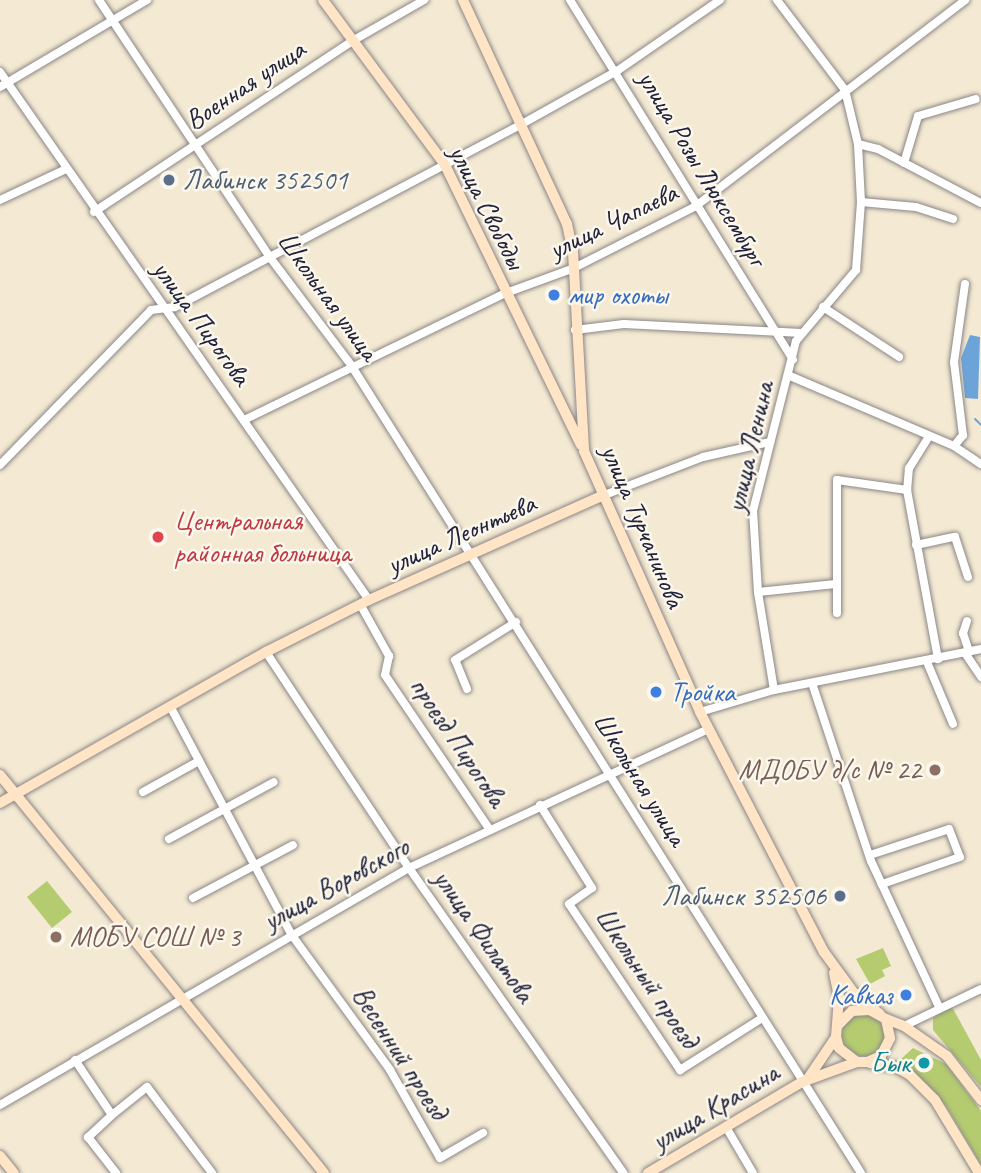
<!DOCTYPE html>
<html>
<head>
<meta charset="utf-8">
<style>
  body { margin:0 }
  #map { position:relative; width:981px; height:1173px; overflow:hidden; background:#f4ead3; font-family:Caveat,sans-serif }
  div>[style] { position:absolute }
  [style*='--x'] { left:calc(var(--x)*1px); top:calc(var(--y)*1px); width:calc(var(--w)*1px); rotate:calc(var(--a)*1deg) }
  .green>* { inset:0; background:#b4cb70 }
  .round { border-radius:50% }
  .water>* { inset:0; background:#6ca4da }
  .stream>* { height:2px; margin:-1px; padding:0 1px; transform-origin:1px; border-radius:1px; background:#6ca4da }
  .roads { filter:drop-shadow(0 0 2px #8b8687) drop-shadow(0 0 2px #8b8687) }
  .street>* { height:8px; margin:-4px; padding:0 4px; transform-origin:4px; border-radius:4px; background:#fff }
  .secondary>* { height:10px; margin:-5px; padding:0 5px; transform-origin:5px; border-radius:5px; background:#ffe4c6 }
  .dots>* { width:19px; height:19px; translate:-50% -50%; box-sizing:border-box; border:4px solid #fbf7ec; border-radius:50% }
  span { translate:-50% -50%; white-space:nowrap; text-align:center; line-height:1.15; -webkit-text-stroke:5px #fbf7ec; paint-order:stroke }
  .street-label { font-size:28px; color:#22223b }
  .service-label { font-size:28px; color:#4e5e75 }
  .left { translate:0 -50%; text-align:left }
  .right { translate:-100% -50%; text-align:right }
  .shop-label { font-size:28px; color:#366cbe }
  .health-label { font-size:28px; color:#be3a42 }
  .education-label { font-size:28px; color:#785e54 }
  .culture-label { font-size:28px; color:#0d838f }
</style>
</head>
<body>
<div id="map">
  <div class="green">
    <div style="clip-path:polygon(47px 881px,72px 912px,52px 928px,27px 897px)"></div>
    <div style="clip-path:polygon(883px 948px,891px 966px,882px 970px,885px 976px,870px 984px,856px 959px)"></div>
    <div style="clip-path:polygon(951px 1005px,981px 1060px,981px 1087px,933px 1030px,933px 1018px)"></div>
    <div class="round" style="left:842px;top:1014px;width:42px;height:42px"></div>
    <div style="clip-path:polygon(913px 1048px,946px 1064px,981px 1111px,981px 1165px,946px 1106px,901px 1059px)"></div>
  </div>
  <div class="water">
    <div style="clip-path:polygon(970px 335px,980px 337px,978px 399px,965px 398px,961px 358px)"></div>
  </div>
  <div class="stream">
    <div style="--x:975;--y:419;--w:8;--a:45"></div>
  </div>
  <div class="roads">
    <div class="street">
      <div style="--x:99;--y:0;--w:307;--a:56.4"></div>
      <div style="--x:269;--y:256;--w:136;--a:53"></div>
      <div style="--x:351;--y:365;--w:955;--a:57.74"></div>
      <div style="--x:570;--y:0;--w:423;--a:58.2"></div>
      <div style="--x:0;--y:72;--w:644;--a:55.05"></div>
      <div style="--x:0;--y:87;--w:171;--a:-30.6"></div>
      <div style="--x:858;--y:144;--w:21;--a:14"></div>
      <div style="--x:878;--y:149;--w:116;--a:27.7"></div>
      <div style="--x:904;--y:163;--w:49;--a:-73.4"></div>
      <div style="--x:918;--y:116;--w:60;--a:-16.3"></div>
      <div style="--x:0;--y:200;--w:71;--a:-25.1"></div>
      <div style="--x:861;--y:202;--w:55;--a:5.2"></div>
      <div style="--x:916;--y:207;--w:39;--a:18"></div>
      <div style="--x:94;--y:212;--w:312;--a:-33.5"></div>
      <div style="--x:354;--y:40;--w:81;--a:-29.7"></div>
      <div style="--x:965;--y:284;--w:79;--a:98"></div>
      <div style="--x:954;--y:362;--w:74;--a:83"></div>
      <div style="--x:963;--y:435;--w:14;--a:129"></div>
      <div style="--x:954;--y:446;--w:32;--a:34"></div>
      <div style="--x:823;--y:307;--w:91;--a:33.3"></div>
      <div style="--x:575;--y:330;--w:49;--a:-7"></div>
      <div style="--x:624;--y:324;--w:178;--a:2.9"></div>
      <div style="--x:790;--y:376;--w:178;--a:23.1"></div>
      <div style="--x:244;--y:420;--w:291;--a:-25.9"></div>
      <div style="--x:506;--y:293;--w:72;--a:-20.2"></div>
      <div style="--x:574;--y:268;--w:137;--a:-26.9"></div>
      <div style="--x:696;--y:206;--w:339;--a:-37.4"></div>
      <div style="--x:928;--y:438;--w:36;--a:122"></div>
      <div style="--x:909;--y:468;--w:22;--a:95"></div>
      <div style="--x:907;--y:490;--w:172;--a:79.6"></div>
      <div style="--x:0;--y:465;--w:216;--a:-45.7"></div>
      <div style="--x:151;--y:310;--w:24;--a:-7"></div>
      <div style="--x:175;--y:307;--w:390;--a:-27.8"></div>
      <div style="--x:520;--y:125;--w:111;--a:-29.1"></div>
      <div style="--x:617;--y:71;--w:125;--a:-34.6"></div>
      <div style="--x:602;--y:496;--w:108;--a:-21.1"></div>
      <div style="--x:703;--y:457;--w:69;--a:-12.6"></div>
      <div style="--x:916;--y:545;--w:40;--a:-12"></div>
      <div style="--x:955;--y:537;--w:42;--a:72"></div>
      <div style="--x:758;--y:592;--w:78;--a:-5.9"></div>
      <div style="--x:360;--y:604;--w:60;--a:60.9"></div>
      <div style="--x:389;--y:656;--w:19;--a:102"></div>
      <div style="--x:385;--y:675;--w:187;--a:55.9"></div>
      <div style="--x:837;--y:613;--w:133;--a:-90"></div>
      <div style="--x:837;--y:480;--w:71;--a:8.1"></div>
      <div style="--x:967;--y:621;--w:13;--a:108"></div>
      <div style="--x:963;--y:633;--w:20;--a:72"></div>
      <div style="--x:266;--y:652;--w:259;--a:56.5"></div>
      <div style="--x:409;--y:868;--w:373;--a:54.9"></div>
      <div style="--x:965;--y:653;--w:29;--a:56"></div>
      <div style="--x:927;--y:662;--w:67;--a:67.2"></div>
      <div style="--x:812;--y:683;--w:188;--a:71.7"></div>
      <div style="--x:871;--y:861;--w:159;--a:65"></div>
      <div style="--x:467;--y:689;--w:31;--a:-112"></div>
      <div style="--x:455;--y:660;--w:72;--a:-31.9"></div>
      <div style="--x:774;--y:690;--w:99;--a:-99.3"></div>
      <div style="--x:758;--y:592;--w:81;--a:-93.5"></div>
      <div style="--x:753;--y:511;--w:175;--a:-75.8"></div>
      <div style="--x:796;--y:341;--w:93;--a:-49.8"></div>
      <div style="--x:856;--y:270;--w:68;--a:-85.8"></div>
      <div style="--x:861;--y:202;--w:58;--a:-93"></div>
      <div style="--x:858;--y:144;--w:56;--a:-103.5"></div>
      <div style="--x:845;--y:90;--w:113;--a:-127.1"></div>
      <div style="--x:170;--y:706;--w:258;--a:62"></div>
      <div style="--x:291;--y:934;--w:168;--a:53.9"></div>
      <div style="--x:390;--y:1070;--w:101;--a:60.4"></div>
      <div style="--x:440;--y:1158;--w:50;--a:-30.2"></div>
      <div style="--x:700;--y:712;--w:77;--a:-16.6"></div>
      <div style="--x:774;--y:690;--w:211;--a:-11.2"></div>
      <div style="--x:143;--y:792;--w:64;--a:-29"></div>
      <div style="--x:540;--y:805;--w:98;--a:57.9"></div>
      <div style="--x:592;--y:888;--w:28;--a:145"></div>
      <div style="--x:569;--y:904;--w:200;--a:56.2"></div>
      <div style="--x:680;--y:1070;--w:97;--a:-32.4"></div>
      <div style="--x:169;--y:839;--w:119;--a:-28.5"></div>
      <div style="--x:870;--y:855;--w:83;--a:-18.2"></div>
      <div style="--x:949;--y:829;--w:30;--a:69"></div>
      <div style="--x:960;--y:857;--w:83;--a:160.9"></div>
      <div style="--x:193;--y:898;--w:113;--a:-27.9"></div>
      <div style="--x:904;--y:1026;--w:85;--a:-25.7"></div>
      <div style="--x:75;--y:1060;--w:66;--a:56.1"></div>
      <div style="--x:112;--y:1115;--w:45;--a:-38.7"></div>
      <div style="--x:147;--y:1087;--w:108;--a:52.9"></div>
      <div style="--x:0;--y:1105;--w:473;--a:-30.1"></div>
      <div style="--x:409;--y:868;--w:330;--a:-24.9"></div>
      <div style="--x:112;--y:1115;--w:33;--a:137"></div>
      <div style="--x:88;--y:1137;--w:46;--a:52.1"></div>
      <div style="--x:726;--y:1127;--w:53;--a:59.6"></div>
    </div>
    <div class="secondary">
      <div style="--x:323;--y:0;--w:205;--a:53.5"></div>
      <div style="--x:445;--y:165;--w:311;--a:64.1"></div>
      <div style="--x:463;--y:0;--w:247;--a:65.1"></div>
      <div style="--x:567;--y:224;--w:29;--a:78"></div>
      <div style="--x:573;--y:252;--w:199;--a:86.8"></div>
      <div style="--x:584;--y:451;--w:286;--a:66"></div>
      <div style="--x:700;--y:712;--w:270;--a:62.7"></div>
      <div style="--x:824;--y:952;--w:51;--a:53.8"></div>
      <div style="--x:854;--y:993;--w:33;--a:39"></div>
      <div style="--x:0;--y:775;--w:513;--a:50.85"></div>
      <div style="--x:0;--y:803;--w:306;--a:-29.6"></div>
      <div style="--x:266;--y:652;--w:115;--a:-26.8"></div>
      <div style="--x:369;--y:600;--w:255;--a:-24.1"></div>
      <div style="--x:834;--y:973;--w:25;--a:78"></div>
      <div style="--x:839;--y:997;--w:40;--a:94.3"></div>
      <div style="--x:836;--y:1037;--w:11;--a:75"></div>
      <div style="--x:839;--y:1048;--w:23;--a:38"></div>
      <div style="--x:857;--y:1062;--w:10;--a:0"></div>
      <div style="--x:867;--y:1062;--w:15;--a:-23"></div>
      <div style="--x:881;--y:1056;--w:20;--a:-63"></div>
      <div style="--x:890;--y:1038;--w:19;--a:-102"></div>
      <div style="--x:886;--y:1019;--w:18;--a:-151"></div>
      <div style="--x:870;--y:1010;--w:18;--a:177"></div>
      <div style="--x:852;--y:1011;--w:21;--a:135"></div>
      <div style="--x:886;--y:1019;--w:19;--a:21"></div>
      <div style="--x:904;--y:1026;--w:52;--a:34.9"></div>
      <div style="--x:947;--y:1056;--w:56;--a:52.3"></div>
      <div style="--x:870;--y:1063;--w:26;--a:9"></div>
      <div style="--x:896;--y:1067;--w:16;--a:30"></div>
      <div style="--x:910;--y:1075;--w:35;--a:45"></div>
      <div style="--x:935;--y:1100;--w:85;--a:58.9"></div>
      <div style="--x:809;--y:1077;--w:48;--a:-56"></div>
      <div style="--x:0;--y:1156;--w:22;--a:51"></div>
      <div style="--x:648;--y:1173;--w:179;--a:-30.6"></div>
      <div style="--x:802;--y:1082;--w:59;--a:-20"></div>
    </div>
  </div>
  <div class="dots">
    <div style="left:169px;top:180px;background:#5c6f8a"></div>
    <div style="left:554px;top:295px;background:#3f7fe0"></div>
    <div style="left:158px;top:537px;background:#e0444e"></div>
    <div style="left:656px;top:692px;background:#3f7fe0"></div>
    <div style="left:935px;top:770px;background:#8d6e63"></div>
    <div style="left:840px;top:896px;background:#5c6f8a"></div>
    <div style="left:56px;top:937px;background:#8d6e63"></div>
    <div style="left:906px;top:995px;background:#3f7fe0"></div>
    <div style="left:924px;top:1063px;background:#0f9aa8"></div>
  </div>
  <div class="street-label">
    <span style="left:245px;top:85px;rotate:-34deg">Военная улица</span>
    <span style="left:702px;top:168px;rotate:59deg">улица Розы Люксембург</span>
    <span style="left:487px;top:207px;rotate:63deg">улица Свободы</span>
    <span style="left:613px;top:221px;rotate:-26deg">улица Чапаева</span>
    <span style="left:328px;top:296px;rotate:54deg">Школьная улица</span>
    <span style="left:202px;top:323px;rotate:54deg">улица Пирогова</span>
    <span style="left:750px;top:447px;rotate:-77deg">улица Ленина</span>
    <span style="left:643px;top:526px;rotate:67deg">улица Турчанинова</span>
    <span style="left:461px;top:534px;rotate:-24deg">улица Леонтьева</span>
    <span style="left:458px;top:742px;rotate:56deg">проезд Пирогова</span>
    <span style="left:640px;top:779px;rotate:58deg">Школьная улица</span>
    <span style="left:336px;top:884px;rotate:-29deg">улица Воровского</span>
    <span style="left:484px;top:936px;rotate:55deg">улица Филатова</span>
    <span style="left:647px;top:978px;rotate:56deg">Школьный проезд</span>
    <span style="left:400px;top:1053px;rotate:57deg">Весенний проезд</span>
    <span style="left:715px;top:1107px;rotate:-31deg">улица Красина</span>
  </div>
  <div class="service-label">
    <span class="left" style="left:183px;top:180px">Лабинск 352501</span>
    <span class="right" style="left:826px;top:896px">Лабинск 352506</span>
  </div>
  <div class="shop-label">
    <span class="left" style="left:568px;top:295px">мир охоты</span>
    <span class="left" style="left:670px;top:692px">Тройка</span>
    <span class="right" style="left:892px;top:995px">Кавказ</span>
  </div>
  <div class="health-label">
    <span class="left" style="left:174px;top:537px">Центральная<br>районная больница</span>
  </div>
  <div class="education-label">
    <span class="right" style="left:921px;top:770px">МДОБУ д/с № 22</span>
    <span class="left" style="left:70px;top:937px">МОБУ СОШ № 3</span>
  </div>
  <div class="culture-label">
    <span class="right" style="left:910px;top:1063px">Бык</span>
  </div>
</div>
</body>
</html>
